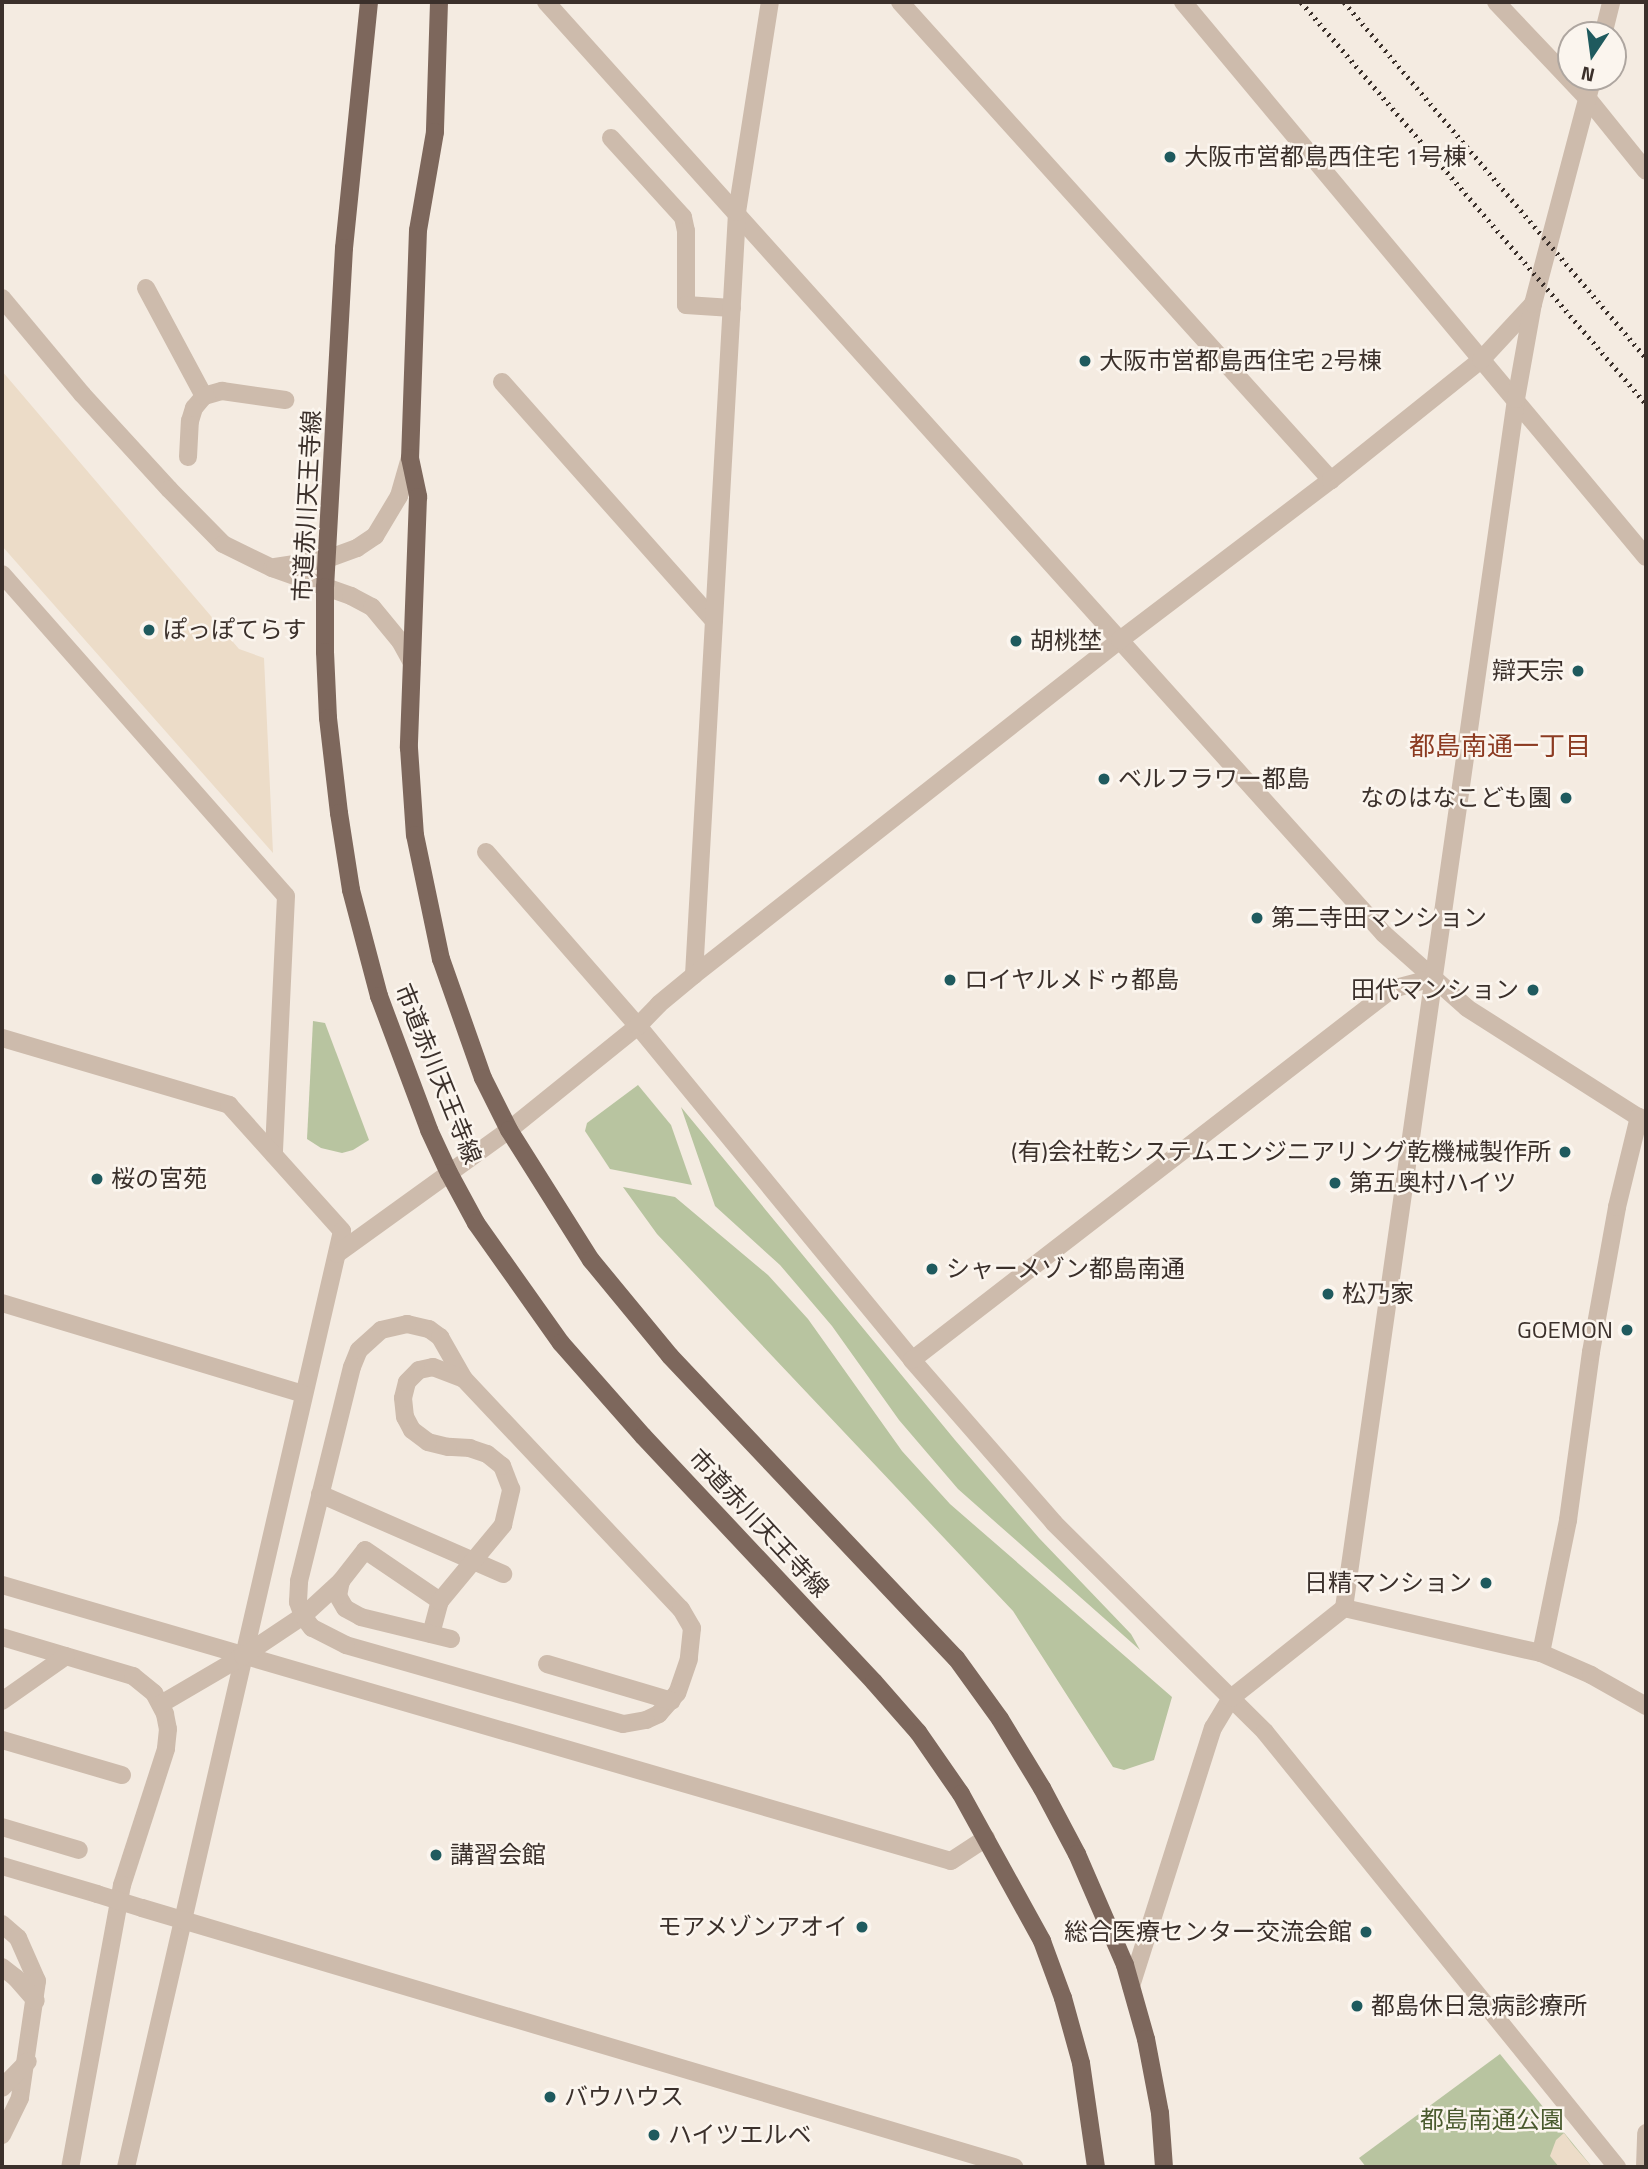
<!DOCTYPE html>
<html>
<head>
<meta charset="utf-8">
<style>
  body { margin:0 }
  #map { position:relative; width:1648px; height:2169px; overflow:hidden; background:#f4ebe1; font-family:"Titillium Web","Noto Sans JP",sans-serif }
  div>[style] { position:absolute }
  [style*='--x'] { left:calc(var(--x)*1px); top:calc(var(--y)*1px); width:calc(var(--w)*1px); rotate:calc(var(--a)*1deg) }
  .green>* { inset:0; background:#b8c4a0 }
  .plaza>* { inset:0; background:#ecdcc8 }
  .minor>* { height:18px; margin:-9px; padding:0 9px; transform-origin:9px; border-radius:9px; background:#cdbbac }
  .major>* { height:18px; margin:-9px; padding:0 9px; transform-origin:9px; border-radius:9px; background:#7d675c }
  .rail>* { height:5px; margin-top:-2.5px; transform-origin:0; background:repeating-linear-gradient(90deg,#3b302b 0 2px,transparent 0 7px) }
  .minor-bridge>* { height:18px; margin:-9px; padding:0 9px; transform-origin:9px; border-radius:9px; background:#cdbbac }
  .dots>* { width:19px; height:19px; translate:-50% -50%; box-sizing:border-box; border:4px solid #fbf5ee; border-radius:50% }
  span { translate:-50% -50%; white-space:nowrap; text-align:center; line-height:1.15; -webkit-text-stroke:5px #fbf5ee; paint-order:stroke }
  .poi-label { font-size:24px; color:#3b302b }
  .left { translate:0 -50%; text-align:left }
  .right { translate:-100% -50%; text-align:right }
  .street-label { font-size:24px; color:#3b302b }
  .park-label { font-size:24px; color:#4a5a2e }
  .neighbourhood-label { font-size:26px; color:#8c3b22 }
  .frame { position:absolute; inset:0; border:4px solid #3b302b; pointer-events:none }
  .north { position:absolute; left:1557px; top:21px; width:70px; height:70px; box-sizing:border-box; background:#fbf5ee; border:2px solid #aea6a0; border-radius:50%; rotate:193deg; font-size:19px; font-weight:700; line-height:28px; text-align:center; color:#3b302b }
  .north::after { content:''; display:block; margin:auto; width:24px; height:32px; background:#1f5a5e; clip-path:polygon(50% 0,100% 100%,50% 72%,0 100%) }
</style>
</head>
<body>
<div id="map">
  <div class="green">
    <div style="clip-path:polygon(313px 1021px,325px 1023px,369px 1140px,353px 1150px,342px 1153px,321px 1148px,307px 1139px)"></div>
    <div style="clip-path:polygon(638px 1085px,671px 1125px,692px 1185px,610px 1169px,585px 1131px,587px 1123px)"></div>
    <div style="clip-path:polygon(681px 1107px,955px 1440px,1039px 1538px,1131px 1634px,1140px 1650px,958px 1489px,899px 1420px,832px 1326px,780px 1265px,715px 1206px)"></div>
    <div style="clip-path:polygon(623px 1187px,675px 1197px,768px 1275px,808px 1319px,902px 1451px,950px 1504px,1172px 1697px,1154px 1760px,1124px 1770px,1113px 1767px,1013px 1611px,657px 1234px)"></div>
    <div style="clip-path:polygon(1500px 2054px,1592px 2167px,1366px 2167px,1359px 2158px)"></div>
  </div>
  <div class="plaza">
    <div style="clip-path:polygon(2px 371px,239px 649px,264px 658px,273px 853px,2px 546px)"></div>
    <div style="clip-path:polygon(1564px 2133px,1573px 2145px,1592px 2167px,1559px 2167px,1550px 2156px,1556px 2140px)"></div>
  </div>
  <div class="minor">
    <div style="--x:546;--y:2;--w:1253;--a:48.04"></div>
    <div style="--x:1384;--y:934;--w:111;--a:41.7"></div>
    <div style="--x:1467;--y:1008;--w:212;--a:32.5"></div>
    <div style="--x:900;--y:2;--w:644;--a:47.96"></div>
    <div style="--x:1183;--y:2;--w:723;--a:50.16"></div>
    <div style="--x:1496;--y:2;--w:134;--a:46.5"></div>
    <div style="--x:1588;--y:99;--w:92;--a:51.1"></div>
    <div style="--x:1603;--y:35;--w:34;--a:-76"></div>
    <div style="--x:611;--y:138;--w:107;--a:47.7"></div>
    <div style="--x:683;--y:217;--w:14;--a:78"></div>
    <div style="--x:686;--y:231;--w:74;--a:90"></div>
    <div style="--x:686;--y:305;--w:46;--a:3.7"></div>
    <div style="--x:146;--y:288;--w:123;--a:61.8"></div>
    <div style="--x:2;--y:298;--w:125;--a:50.2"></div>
    <div style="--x:82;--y:394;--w:129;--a:47.5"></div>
    <div style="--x:169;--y:489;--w:77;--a:45.5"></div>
    <div style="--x:223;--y:544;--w:55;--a:26.1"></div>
    <div style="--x:272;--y:568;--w:84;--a:19.5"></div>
    <div style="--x:351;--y:596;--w:24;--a:28"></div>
    <div style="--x:372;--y:607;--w:44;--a:50.5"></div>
    <div style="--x:400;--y:641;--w:25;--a:61"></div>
    <div style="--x:502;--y:382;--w:319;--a:48.4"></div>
    <div style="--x:188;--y:457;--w:36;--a:-87"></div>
    <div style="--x:190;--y:421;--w:14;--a:-73"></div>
    <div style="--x:194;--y:408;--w:16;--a:-50"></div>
    <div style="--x:204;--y:396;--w:19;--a:-16"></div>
    <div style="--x:222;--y:391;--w:64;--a:8.1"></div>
    <div style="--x:275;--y:567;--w:53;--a:-8.7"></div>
    <div style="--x:327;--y:559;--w:32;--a:-20"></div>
    <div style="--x:357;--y:548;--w:22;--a:-34"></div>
    <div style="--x:375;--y:536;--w:47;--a:-59"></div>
    <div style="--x:399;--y:496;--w:40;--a:-74"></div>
    <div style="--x:2;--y:574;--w:429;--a:48.6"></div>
    <div style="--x:286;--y:896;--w:259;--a:92.7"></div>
    <div style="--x:486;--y:852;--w:231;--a:48.9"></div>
    <div style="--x:638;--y:1026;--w:432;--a:50.6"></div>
    <div style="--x:912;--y:1360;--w:216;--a:48.9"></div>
    <div style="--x:1054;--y:1523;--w:297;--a:44.7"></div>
    <div style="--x:1265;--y:1732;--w:560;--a:51.02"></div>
    <div style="--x:694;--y:975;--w:764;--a:-86.77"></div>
    <div style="--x:737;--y:212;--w:213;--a:-81.1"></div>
    <div style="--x:2;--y:1038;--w:237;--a:16.4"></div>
    <div style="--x:229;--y:1105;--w:169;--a:48.1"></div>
    <div style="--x:342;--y:1231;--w:961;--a:102.99"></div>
    <div style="--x:337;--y:1254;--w:212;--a:-35.8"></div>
    <div style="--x:509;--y:1130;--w:166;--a:-38.9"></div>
    <div style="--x:638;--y:1026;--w:30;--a:-46"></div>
    <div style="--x:659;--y:1004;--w:45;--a:-39.6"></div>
    <div style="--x:694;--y:975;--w:542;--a:-38.18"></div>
    <div style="--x:1120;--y:640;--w:265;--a:-37.2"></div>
    <div style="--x:1331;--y:480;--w:192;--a:-38.7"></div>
    <div style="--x:1481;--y:360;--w:76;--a:-47.1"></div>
    <div style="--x:2;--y:1303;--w:314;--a:16.8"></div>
    <div style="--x:407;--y:1324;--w:23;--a:13"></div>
    <div style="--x:429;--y:1329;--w:14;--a:36"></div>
    <div style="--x:440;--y:1337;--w:48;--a:60.3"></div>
    <div style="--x:464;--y:1379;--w:316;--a:46.7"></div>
    <div style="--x:681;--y:1609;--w:22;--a:60"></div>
    <div style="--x:692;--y:1628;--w:31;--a:96"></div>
    <div style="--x:689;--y:1659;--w:36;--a:109"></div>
    <div style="--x:677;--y:1693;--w:28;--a:131"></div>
    <div style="--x:659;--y:1714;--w:14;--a:155"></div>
    <div style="--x:646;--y:1720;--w:23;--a:170"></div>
    <div style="--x:623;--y:1724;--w:288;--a:-164.1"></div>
    <div style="--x:346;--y:1645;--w:38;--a:-153"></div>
    <div style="--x:312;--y:1628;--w:15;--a:-127"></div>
    <div style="--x:303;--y:1616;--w:15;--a:-110"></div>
    <div style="--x:298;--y:1602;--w:21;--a:-87"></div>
    <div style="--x:299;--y:1581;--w:220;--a:-76.1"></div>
    <div style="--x:352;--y:1367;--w:18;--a:-68"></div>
    <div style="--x:359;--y:1350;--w:30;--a:-42"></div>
    <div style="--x:381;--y:1330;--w:27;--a:-13"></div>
    <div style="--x:912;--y:1360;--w:607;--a:-37.7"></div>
    <div style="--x:1392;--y:989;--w:42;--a:-15"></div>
    <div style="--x:320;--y:1494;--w:200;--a:23.6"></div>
    <div style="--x:2;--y:1585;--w:988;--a:16.22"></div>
    <div style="--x:951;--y:1861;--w:42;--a:-33.3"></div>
    <div style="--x:1344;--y:1608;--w:202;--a:12.9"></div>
    <div style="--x:1541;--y:1653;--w:55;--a:23.7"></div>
    <div style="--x:1591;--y:1675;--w:63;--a:29.4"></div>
    <div style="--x:431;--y:1634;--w:34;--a:-75"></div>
    <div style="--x:2;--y:1637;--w:137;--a:16.6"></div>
    <div style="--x:133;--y:1676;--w:27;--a:39"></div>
    <div style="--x:154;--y:1693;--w:24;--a:62"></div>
    <div style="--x:165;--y:1714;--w:15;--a:79"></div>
    <div style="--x:168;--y:1729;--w:20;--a:96"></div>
    <div style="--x:166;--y:1749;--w:143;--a:107.9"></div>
    <div style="--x:122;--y:1885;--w:287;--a:100.4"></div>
    <div style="--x:451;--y:1639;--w:93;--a:-166.3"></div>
    <div style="--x:361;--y:1617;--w:18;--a:-151"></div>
    <div style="--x:345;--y:1608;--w:14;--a:-120"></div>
    <div style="--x:338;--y:1596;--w:15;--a:-79"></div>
    <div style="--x:341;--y:1581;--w:39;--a:-52"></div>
    <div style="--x:365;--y:1550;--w:91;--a:34.2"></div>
    <div style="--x:440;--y:1601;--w:99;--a:-50.3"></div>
    <div style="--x:503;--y:1525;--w:37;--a:-77"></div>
    <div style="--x:511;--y:1489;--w:25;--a:-111"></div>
    <div style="--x:502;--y:1466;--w:19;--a:-141"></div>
    <div style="--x:487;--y:1454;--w:18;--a:-161"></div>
    <div style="--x:470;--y:1448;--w:22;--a:-177"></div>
    <div style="--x:448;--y:1447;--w:21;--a:-166"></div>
    <div style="--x:428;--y:1442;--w:20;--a:-143"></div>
    <div style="--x:412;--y:1430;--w:15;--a:-118"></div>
    <div style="--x:405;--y:1417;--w:19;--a:-96"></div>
    <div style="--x:403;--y:1398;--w:16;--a:-76"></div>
    <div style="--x:407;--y:1382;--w:17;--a:-45"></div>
    <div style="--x:419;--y:1370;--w:14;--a:-12"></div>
    <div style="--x:433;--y:1367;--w:33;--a:21"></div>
    <div style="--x:1541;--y:1653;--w:136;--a:-78.5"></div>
    <div style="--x:1568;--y:1520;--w:170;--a:-82.2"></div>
    <div style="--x:1591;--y:1352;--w:147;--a:-79.8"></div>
    <div style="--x:1617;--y:1207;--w:93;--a:-76.3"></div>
    <div style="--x:547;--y:1664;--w:130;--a:16.5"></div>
    <div style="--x:2;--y:1701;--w:78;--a:-35.1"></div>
    <div style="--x:161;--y:1704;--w:95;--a:-30.3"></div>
    <div style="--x:243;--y:1656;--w:72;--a:-33.7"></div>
    <div style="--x:303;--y:1616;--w:52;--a:-42.6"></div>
    <div style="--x:2;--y:1740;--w:125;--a:16.3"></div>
    <div style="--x:2;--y:1827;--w:80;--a:16.6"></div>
    <div style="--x:2;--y:1866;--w:99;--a:16.4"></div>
    <div style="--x:142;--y:1908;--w:910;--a:16.54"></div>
    <div style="--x:2;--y:1924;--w:21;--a:41"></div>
    <div style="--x:18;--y:1938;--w:47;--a:66.2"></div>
    <div style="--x:37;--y:1981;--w:118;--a:98.3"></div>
    <div style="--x:20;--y:2098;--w:41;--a:115.9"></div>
    <div style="--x:2;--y:1967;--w:18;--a:38"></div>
    <div style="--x:16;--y:1978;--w:30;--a:49"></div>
    <div style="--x:1131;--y:1986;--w:271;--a:-72.4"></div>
    <div style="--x:1213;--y:1728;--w:35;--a:-59"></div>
    <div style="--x:1231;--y:1698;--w:144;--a:-38.5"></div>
    <div style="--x:1344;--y:1608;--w:1221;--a:-81.9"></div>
    <div style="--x:1516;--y:399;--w:97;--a:-79.9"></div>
    <div style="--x:1533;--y:304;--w:235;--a:-75.2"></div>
    <div style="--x:2;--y:2088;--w:37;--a:-46"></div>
    <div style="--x:1645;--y:2167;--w:34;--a:-88"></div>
  </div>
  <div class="major">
    <div style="--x:369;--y:2;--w:247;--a:95.8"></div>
    <div style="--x:344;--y:248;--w:340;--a:93.2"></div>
    <div style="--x:325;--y:587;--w:65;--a:90"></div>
    <div style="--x:325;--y:652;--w:66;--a:87.4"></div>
    <div style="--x:328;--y:718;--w:96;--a:83.4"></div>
    <div style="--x:339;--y:813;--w:78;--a:81.1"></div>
    <div style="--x:351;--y:890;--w:110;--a:75.2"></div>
    <div style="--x:379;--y:996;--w:143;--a:69.5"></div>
    <div style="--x:429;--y:1130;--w:47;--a:65.1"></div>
    <div style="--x:449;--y:1173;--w:57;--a:61.6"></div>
    <div style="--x:476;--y:1223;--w:147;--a:54.7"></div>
    <div style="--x:561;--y:1343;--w:124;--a:48.6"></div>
    <div style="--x:643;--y:1436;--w:337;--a:46.8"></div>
    <div style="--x:874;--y:1682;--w:67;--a:48.7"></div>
    <div style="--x:918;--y:1732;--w:75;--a:55.3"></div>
    <div style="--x:961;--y:1794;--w:168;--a:61.1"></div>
    <div style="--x:1042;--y:1941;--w:61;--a:69.8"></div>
    <div style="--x:1063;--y:1998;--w:67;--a:74.5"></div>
    <div style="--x:1081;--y:2063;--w:105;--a:81.8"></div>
    <div style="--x:439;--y:2;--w:130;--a:91.8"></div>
    <div style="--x:435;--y:132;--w:99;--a:99.8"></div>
    <div style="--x:418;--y:230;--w:228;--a:92"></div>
    <div style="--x:410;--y:458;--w:40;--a:78"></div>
    <div style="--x:418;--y:497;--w:251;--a:92.1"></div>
    <div style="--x:409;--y:748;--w:87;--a:86.1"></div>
    <div style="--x:415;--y:835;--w:127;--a:78.2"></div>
    <div style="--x:441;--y:959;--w:126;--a:70.6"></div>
    <div style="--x:483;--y:1078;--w:58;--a:63.4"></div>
    <div style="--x:509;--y:1130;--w:154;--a:57.8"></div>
    <div style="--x:591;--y:1260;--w:124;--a:50.5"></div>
    <div style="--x:670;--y:1356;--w:416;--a:46.6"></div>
    <div style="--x:956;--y:1658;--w:75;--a:54.2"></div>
    <div style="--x:1000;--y:1719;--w:81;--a:58.7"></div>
    <div style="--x:1042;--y:1788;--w:75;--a:62.1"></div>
    <div style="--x:1077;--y:1854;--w:121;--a:66.6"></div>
    <div style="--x:1125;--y:1965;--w:77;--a:74.2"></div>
    <div style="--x:1146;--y:2039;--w:75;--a:79.3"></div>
    <div style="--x:1160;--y:2113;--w:54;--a:85.8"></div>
  </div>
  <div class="rail">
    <div style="--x:1301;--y:2;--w:530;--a:49.36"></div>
    <div style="--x:1344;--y:2;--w:467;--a:49.7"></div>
  </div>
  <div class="minor-bridge">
    <div style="--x:97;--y:1894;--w:47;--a:17.3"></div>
  </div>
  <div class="dots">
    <div style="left:1170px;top:157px;background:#1f5a5e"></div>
    <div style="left:1085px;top:361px;background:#1f5a5e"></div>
    <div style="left:149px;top:630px;background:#1f5a5e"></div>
    <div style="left:1016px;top:641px;background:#1f5a5e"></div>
    <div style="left:1578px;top:671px;background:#1f5a5e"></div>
    <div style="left:1104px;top:779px;background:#1f5a5e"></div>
    <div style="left:1566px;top:798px;background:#1f5a5e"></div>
    <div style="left:1257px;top:918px;background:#1f5a5e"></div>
    <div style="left:950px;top:980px;background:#1f5a5e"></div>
    <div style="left:1533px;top:990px;background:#1f5a5e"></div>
    <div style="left:1565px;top:1152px;background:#1f5a5e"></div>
    <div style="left:97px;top:1179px;background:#1f5a5e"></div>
    <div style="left:1335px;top:1183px;background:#1f5a5e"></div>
    <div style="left:932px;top:1269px;background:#1f5a5e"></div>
    <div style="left:1328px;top:1294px;background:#1f5a5e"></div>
    <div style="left:1627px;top:1330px;background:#1f5a5e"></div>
    <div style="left:1486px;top:1583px;background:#1f5a5e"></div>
    <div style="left:436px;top:1855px;background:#1f5a5e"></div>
    <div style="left:862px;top:1927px;background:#1f5a5e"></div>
    <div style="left:1366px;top:1932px;background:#1f5a5e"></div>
    <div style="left:1357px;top:2006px;background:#1f5a5e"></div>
    <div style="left:550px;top:2097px;background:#1f5a5e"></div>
    <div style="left:654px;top:2135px;background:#1f5a5e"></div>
  </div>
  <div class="poi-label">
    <span class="left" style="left:1184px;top:157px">大阪市営都島西住宅 1号棟</span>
    <span class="left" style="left:1099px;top:361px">大阪市営都島西住宅 2号棟</span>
    <span class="left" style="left:163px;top:630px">ぽっぽてらす</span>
    <span class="left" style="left:1030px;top:641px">胡桃埜</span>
    <span class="right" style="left:1564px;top:671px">辯天宗</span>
    <span class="left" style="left:1118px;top:779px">ベルフラワー都島</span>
    <span class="right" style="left:1552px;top:798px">なのはなこども園</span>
    <span class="left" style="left:1271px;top:918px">第二寺田マンション</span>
    <span class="left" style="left:964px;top:980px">ロイヤルメドゥ都島</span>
    <span class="right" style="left:1519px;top:990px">田代マンション</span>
    <span class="right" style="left:1551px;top:1152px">(有)会社乾システムエンジニアリング乾機械製作所</span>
    <span class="left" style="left:111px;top:1179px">桜の宮苑</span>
    <span class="left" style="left:1349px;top:1183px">第五奥村ハイツ</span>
    <span class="left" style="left:946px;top:1269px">シャーメゾン都島南通</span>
    <span class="left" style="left:1342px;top:1294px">松乃家</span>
    <span class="right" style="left:1613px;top:1330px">GOEMON</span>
    <span class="right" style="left:1472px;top:1583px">日精マンション</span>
    <span class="left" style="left:450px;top:1855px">講習会館</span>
    <span class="right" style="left:848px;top:1927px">モアメゾンアオイ</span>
    <span class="right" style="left:1352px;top:1932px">総合医療センター交流会館</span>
    <span class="left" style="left:1371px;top:2006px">都島休日急病診療所</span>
    <span class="left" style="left:564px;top:2097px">バウハウス</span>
    <span class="left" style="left:668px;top:2135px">ハイツエルベ</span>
  </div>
  <div class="street-label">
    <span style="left:307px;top:506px;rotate:-87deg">市道赤川天王寺線</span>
    <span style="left:438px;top:1074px;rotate:68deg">市道赤川天王寺線</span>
    <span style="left:759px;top:1523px;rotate:47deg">市道赤川天王寺線</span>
  </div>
  <div class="park-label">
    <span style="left:1492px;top:2120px">都島南通公園</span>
  </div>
  <div class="neighbourhood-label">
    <span style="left:1500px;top:746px">都島南通一丁目</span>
  </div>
  <div class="frame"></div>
  <div class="north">N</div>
</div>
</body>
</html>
